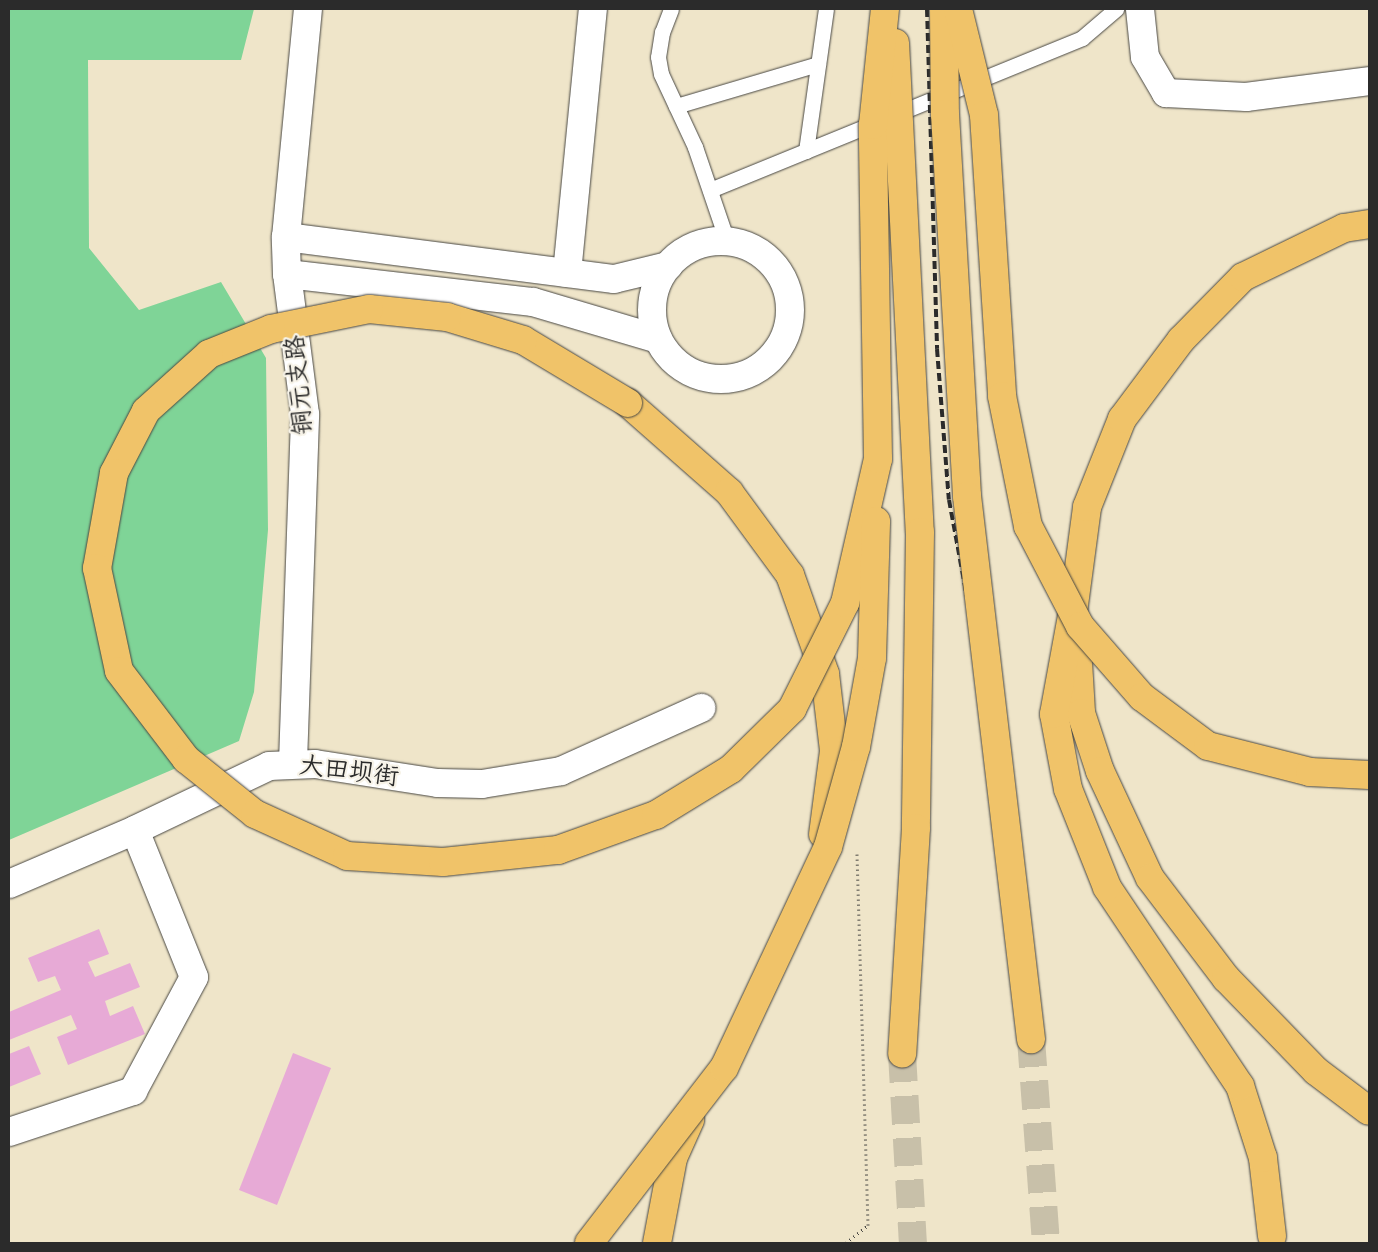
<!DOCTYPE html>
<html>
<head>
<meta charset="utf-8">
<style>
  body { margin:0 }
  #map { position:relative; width:1378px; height:1252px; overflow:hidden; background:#efe5c9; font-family:Caveat,"LXGW WenKai TC",sans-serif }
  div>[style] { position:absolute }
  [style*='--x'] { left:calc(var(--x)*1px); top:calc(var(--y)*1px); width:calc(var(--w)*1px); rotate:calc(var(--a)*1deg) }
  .green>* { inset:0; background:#7fd497 }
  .building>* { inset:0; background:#e7aad6 }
  .primary-tunnel>* { height:28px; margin-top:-14px; transform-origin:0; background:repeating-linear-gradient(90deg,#c8c0a9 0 28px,transparent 0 42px) }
  .roads { filter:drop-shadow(0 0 1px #484743) drop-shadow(0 0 1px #484743) }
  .lane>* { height:15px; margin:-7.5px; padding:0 7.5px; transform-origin:7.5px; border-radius:7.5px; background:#fff }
  .street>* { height:28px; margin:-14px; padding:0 14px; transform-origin:14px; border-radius:14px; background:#fff }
  .street>.ring { margin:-14px; padding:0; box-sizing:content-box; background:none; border:28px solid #fff; border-radius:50% }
  .primary>* { height:28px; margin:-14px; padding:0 14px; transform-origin:14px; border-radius:14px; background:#f0c369 }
  .rail>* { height:4px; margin-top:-2px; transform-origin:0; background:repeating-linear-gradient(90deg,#2b2b2b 0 8px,transparent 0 12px) }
  .path-bridge>* { height:3px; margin-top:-1.5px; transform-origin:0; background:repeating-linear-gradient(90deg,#484743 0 1px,transparent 0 5px) }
  .bridges { filter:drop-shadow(0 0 1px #484743) drop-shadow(0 0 1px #484743) }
  .primary-bridge>* { height:28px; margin:-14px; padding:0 14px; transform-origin:14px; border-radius:14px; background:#f0c369 }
  span { translate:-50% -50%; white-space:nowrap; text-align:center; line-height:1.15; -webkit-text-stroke:4.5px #f7f3e8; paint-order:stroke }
  .street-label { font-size:25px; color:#2b2b2b }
  .frame { position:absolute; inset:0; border:10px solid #2b2b2b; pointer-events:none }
</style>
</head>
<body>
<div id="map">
  <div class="green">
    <div style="clip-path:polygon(9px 9px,254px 9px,241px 60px,88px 60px,89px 248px,139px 310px,221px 282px,266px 358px,268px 530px,254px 692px,239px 741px,9px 840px)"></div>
  </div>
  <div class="building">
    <div style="clip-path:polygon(99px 929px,109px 954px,88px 962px,95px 977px,130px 963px,140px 987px,105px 1001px,110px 1016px,133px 1006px,145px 1034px,68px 1065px,57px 1037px,77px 1029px,71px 1015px,9px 1040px,9px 1012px,61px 990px,55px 976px,38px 982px,28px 958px)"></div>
    <div style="clip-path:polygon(29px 1046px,41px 1074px,9px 1087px,9px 1054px)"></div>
    <div style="clip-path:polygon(293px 1053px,331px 1068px,277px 1205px,239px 1190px)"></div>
  </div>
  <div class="primary-tunnel">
    <div style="--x:1031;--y:1039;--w:205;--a:85.8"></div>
    <div style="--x:902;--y:1054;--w:189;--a:86.7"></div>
  </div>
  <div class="roads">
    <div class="lane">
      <div style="--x:671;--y:9;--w:25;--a:111"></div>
      <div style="--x:662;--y:32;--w:25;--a:99"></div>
      <div style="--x:658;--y:57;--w:17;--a:80"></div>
      <div style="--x:661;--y:74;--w:81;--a:65"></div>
      <div style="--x:695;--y:147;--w:99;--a:71.2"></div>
      <div style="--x:676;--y:106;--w:148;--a:-16.5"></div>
      <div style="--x:806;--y:151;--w:143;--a:-82"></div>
      <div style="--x:710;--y:190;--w:402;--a:-22.2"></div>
      <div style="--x:1082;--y:38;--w:45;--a:-40.5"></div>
    </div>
    <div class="street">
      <div style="--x:1140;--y:9;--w:48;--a:84.1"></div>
      <div style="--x:1145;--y:57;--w:42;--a:59.7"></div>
      <div style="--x:1166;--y:93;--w:80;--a:2.9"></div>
      <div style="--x:1246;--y:97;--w:124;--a:-7.4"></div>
      <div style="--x:286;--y:237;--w:331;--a:7.3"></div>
      <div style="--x:614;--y:279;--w:56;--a:-13.5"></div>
      <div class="ring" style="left:652px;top:241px;width:110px;height:110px"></div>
      <div style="--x:567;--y:273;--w:265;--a:-84.4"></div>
      <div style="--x:287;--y:274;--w:248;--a:6.5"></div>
      <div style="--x:533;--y:302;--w:130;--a:16.5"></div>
      <div style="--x:293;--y:762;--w:348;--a:-88"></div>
      <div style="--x:305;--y:414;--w:141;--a:-97.3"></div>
      <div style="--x:287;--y:274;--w:37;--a:-92"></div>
      <div style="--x:286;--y:237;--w:229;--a:-84.5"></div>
      <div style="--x:9;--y:884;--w:137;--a:-23.2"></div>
      <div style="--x:135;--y:830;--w:148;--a:-25.5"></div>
      <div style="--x:269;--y:766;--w:46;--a:-2.5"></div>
      <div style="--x:315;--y:764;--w:124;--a:8.8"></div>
      <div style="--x:438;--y:783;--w:44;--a:1.3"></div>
      <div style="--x:482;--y:784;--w:80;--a:-9.3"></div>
      <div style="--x:561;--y:771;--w:154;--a:-24.2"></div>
      <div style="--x:9;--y:1132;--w:131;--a:-18.3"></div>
      <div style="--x:133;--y:1091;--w:129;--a:-61.8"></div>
      <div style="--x:194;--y:977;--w:158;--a:-111.9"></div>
    </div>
    <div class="primary">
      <div style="--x:628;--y:403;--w:135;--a:41.4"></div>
      <div style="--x:729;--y:492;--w:103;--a:53.7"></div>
      <div style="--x:790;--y:575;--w:105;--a:70.5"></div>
      <div style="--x:825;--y:674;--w:78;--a:83.3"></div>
      <div style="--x:834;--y:751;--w:84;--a:97.5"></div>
      <div style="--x:1077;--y:645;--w:68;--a:86.6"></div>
      <div style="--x:1081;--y:713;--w:61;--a:71.9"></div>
      <div style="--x:1100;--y:771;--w:118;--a:65"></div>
      <div style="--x:1150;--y:878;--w:126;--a:52.8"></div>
      <div style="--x:1226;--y:978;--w:129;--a:45.9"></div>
      <div style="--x:1316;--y:1071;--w:66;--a:37"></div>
      <div style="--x:1272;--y:1236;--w:79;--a:-96.6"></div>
      <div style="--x:1263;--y:1158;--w:76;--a:-107.7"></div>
      <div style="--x:1240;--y:1086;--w:239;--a:-123.8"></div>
      <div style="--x:1107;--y:887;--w:105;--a:-111.7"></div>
      <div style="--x:1068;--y:789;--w:76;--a:-100.6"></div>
      <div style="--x:1054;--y:714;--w:111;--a:-79.6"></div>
      <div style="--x:1074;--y:605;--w:99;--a:-82.4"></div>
      <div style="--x:1087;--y:507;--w:95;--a:-68.3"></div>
      <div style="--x:1122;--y:419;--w:99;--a:-53.2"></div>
      <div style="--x:1181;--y:340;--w:88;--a:-45.5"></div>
      <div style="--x:1243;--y:277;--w:112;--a:-25.9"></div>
      <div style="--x:1344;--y:228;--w:25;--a:-9"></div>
      <div style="--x:657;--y:1243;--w:86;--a:-79.3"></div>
      <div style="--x:673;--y:1158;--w:42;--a:-65.9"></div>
    </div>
  </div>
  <div class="rail">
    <div style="--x:927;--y:9;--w:340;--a:88.3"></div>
    <div style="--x:937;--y:349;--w:151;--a:85.5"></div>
    <div style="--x:949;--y:500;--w:142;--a:79.5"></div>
    <div style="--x:942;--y:9;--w:338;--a:88"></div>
    <div style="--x:954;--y:347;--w:142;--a:86"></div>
    <div style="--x:964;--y:489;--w:154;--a:79.5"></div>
  </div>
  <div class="path-bridge">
    <div style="--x:846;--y:1243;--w:28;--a:-39"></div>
    <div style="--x:868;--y:1225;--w:373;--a:-91.7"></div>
  </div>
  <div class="bridges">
    <div class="primary-bridge">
      <div style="--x:944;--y:9;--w:105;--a:89.5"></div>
      <div style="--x:945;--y:114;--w:383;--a:86.7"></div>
      <div style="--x:967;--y:496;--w:547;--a:83.28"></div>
      <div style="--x:958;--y:9;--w:109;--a:76.2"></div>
      <div style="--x:984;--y:115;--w:282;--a:86.3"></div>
      <div style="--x:1002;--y:396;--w:133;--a:78.7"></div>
      <div style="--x:1028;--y:526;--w:113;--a:62.5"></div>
      <div style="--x:1080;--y:626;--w:94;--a:48.9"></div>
      <div style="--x:1142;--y:697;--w:82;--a:36.6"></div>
      <div style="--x:1208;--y:746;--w:105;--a:14.3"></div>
      <div style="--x:1310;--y:772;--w:59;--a:2.9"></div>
      <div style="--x:895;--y:43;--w:490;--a:87.1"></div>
      <div style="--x:920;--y:532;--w:296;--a:90.8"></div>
      <div style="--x:916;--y:828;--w:226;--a:93.5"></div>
      <div style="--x:628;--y:403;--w:122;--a:-149"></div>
      <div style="--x:523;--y:340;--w:79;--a:-163.2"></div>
      <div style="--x:447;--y:317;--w:78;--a:-174.1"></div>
      <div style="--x:369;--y:309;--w:100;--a:168.5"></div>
      <div style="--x:271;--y:329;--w:67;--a:158"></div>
      <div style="--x:209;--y:354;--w:85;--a:137.9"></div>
      <div style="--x:146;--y:411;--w:70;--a:117.3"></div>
      <div style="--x:114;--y:473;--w:97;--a:100.1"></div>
      <div style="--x:97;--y:568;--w:105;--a:77.9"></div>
      <div style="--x:119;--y:671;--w:111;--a:52.7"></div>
      <div style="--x:186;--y:759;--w:88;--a:38.6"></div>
      <div style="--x:255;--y:814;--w:101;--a:24.5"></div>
      <div style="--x:347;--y:856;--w:96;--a:3.6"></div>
      <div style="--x:443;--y:862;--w:116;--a:-6"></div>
      <div style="--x:558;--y:850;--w:104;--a:-19.7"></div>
      <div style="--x:656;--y:815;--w:88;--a:-31.5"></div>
      <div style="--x:731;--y:769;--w:86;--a:-44.5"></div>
      <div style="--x:792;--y:709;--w:119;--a:-63.4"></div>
      <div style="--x:845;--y:603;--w:148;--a:-77.1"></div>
      <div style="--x:878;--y:459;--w:334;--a:-90.9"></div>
      <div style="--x:873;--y:125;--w:117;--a:-84.1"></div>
      <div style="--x:589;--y:1243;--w:221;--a:-52.4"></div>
      <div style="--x:724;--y:1068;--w:244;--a:-64.8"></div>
      <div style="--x:828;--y:847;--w:104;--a:-74.4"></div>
      <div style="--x:856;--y:747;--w:90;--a:-79.8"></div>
      <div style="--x:872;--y:658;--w:137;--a:-88.3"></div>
    </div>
  </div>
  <div class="street-label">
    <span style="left:299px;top:385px;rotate:-95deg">铜元支路</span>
    <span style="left:349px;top:771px;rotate:7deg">大田坝街</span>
  </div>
  <div class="frame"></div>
</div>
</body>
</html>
